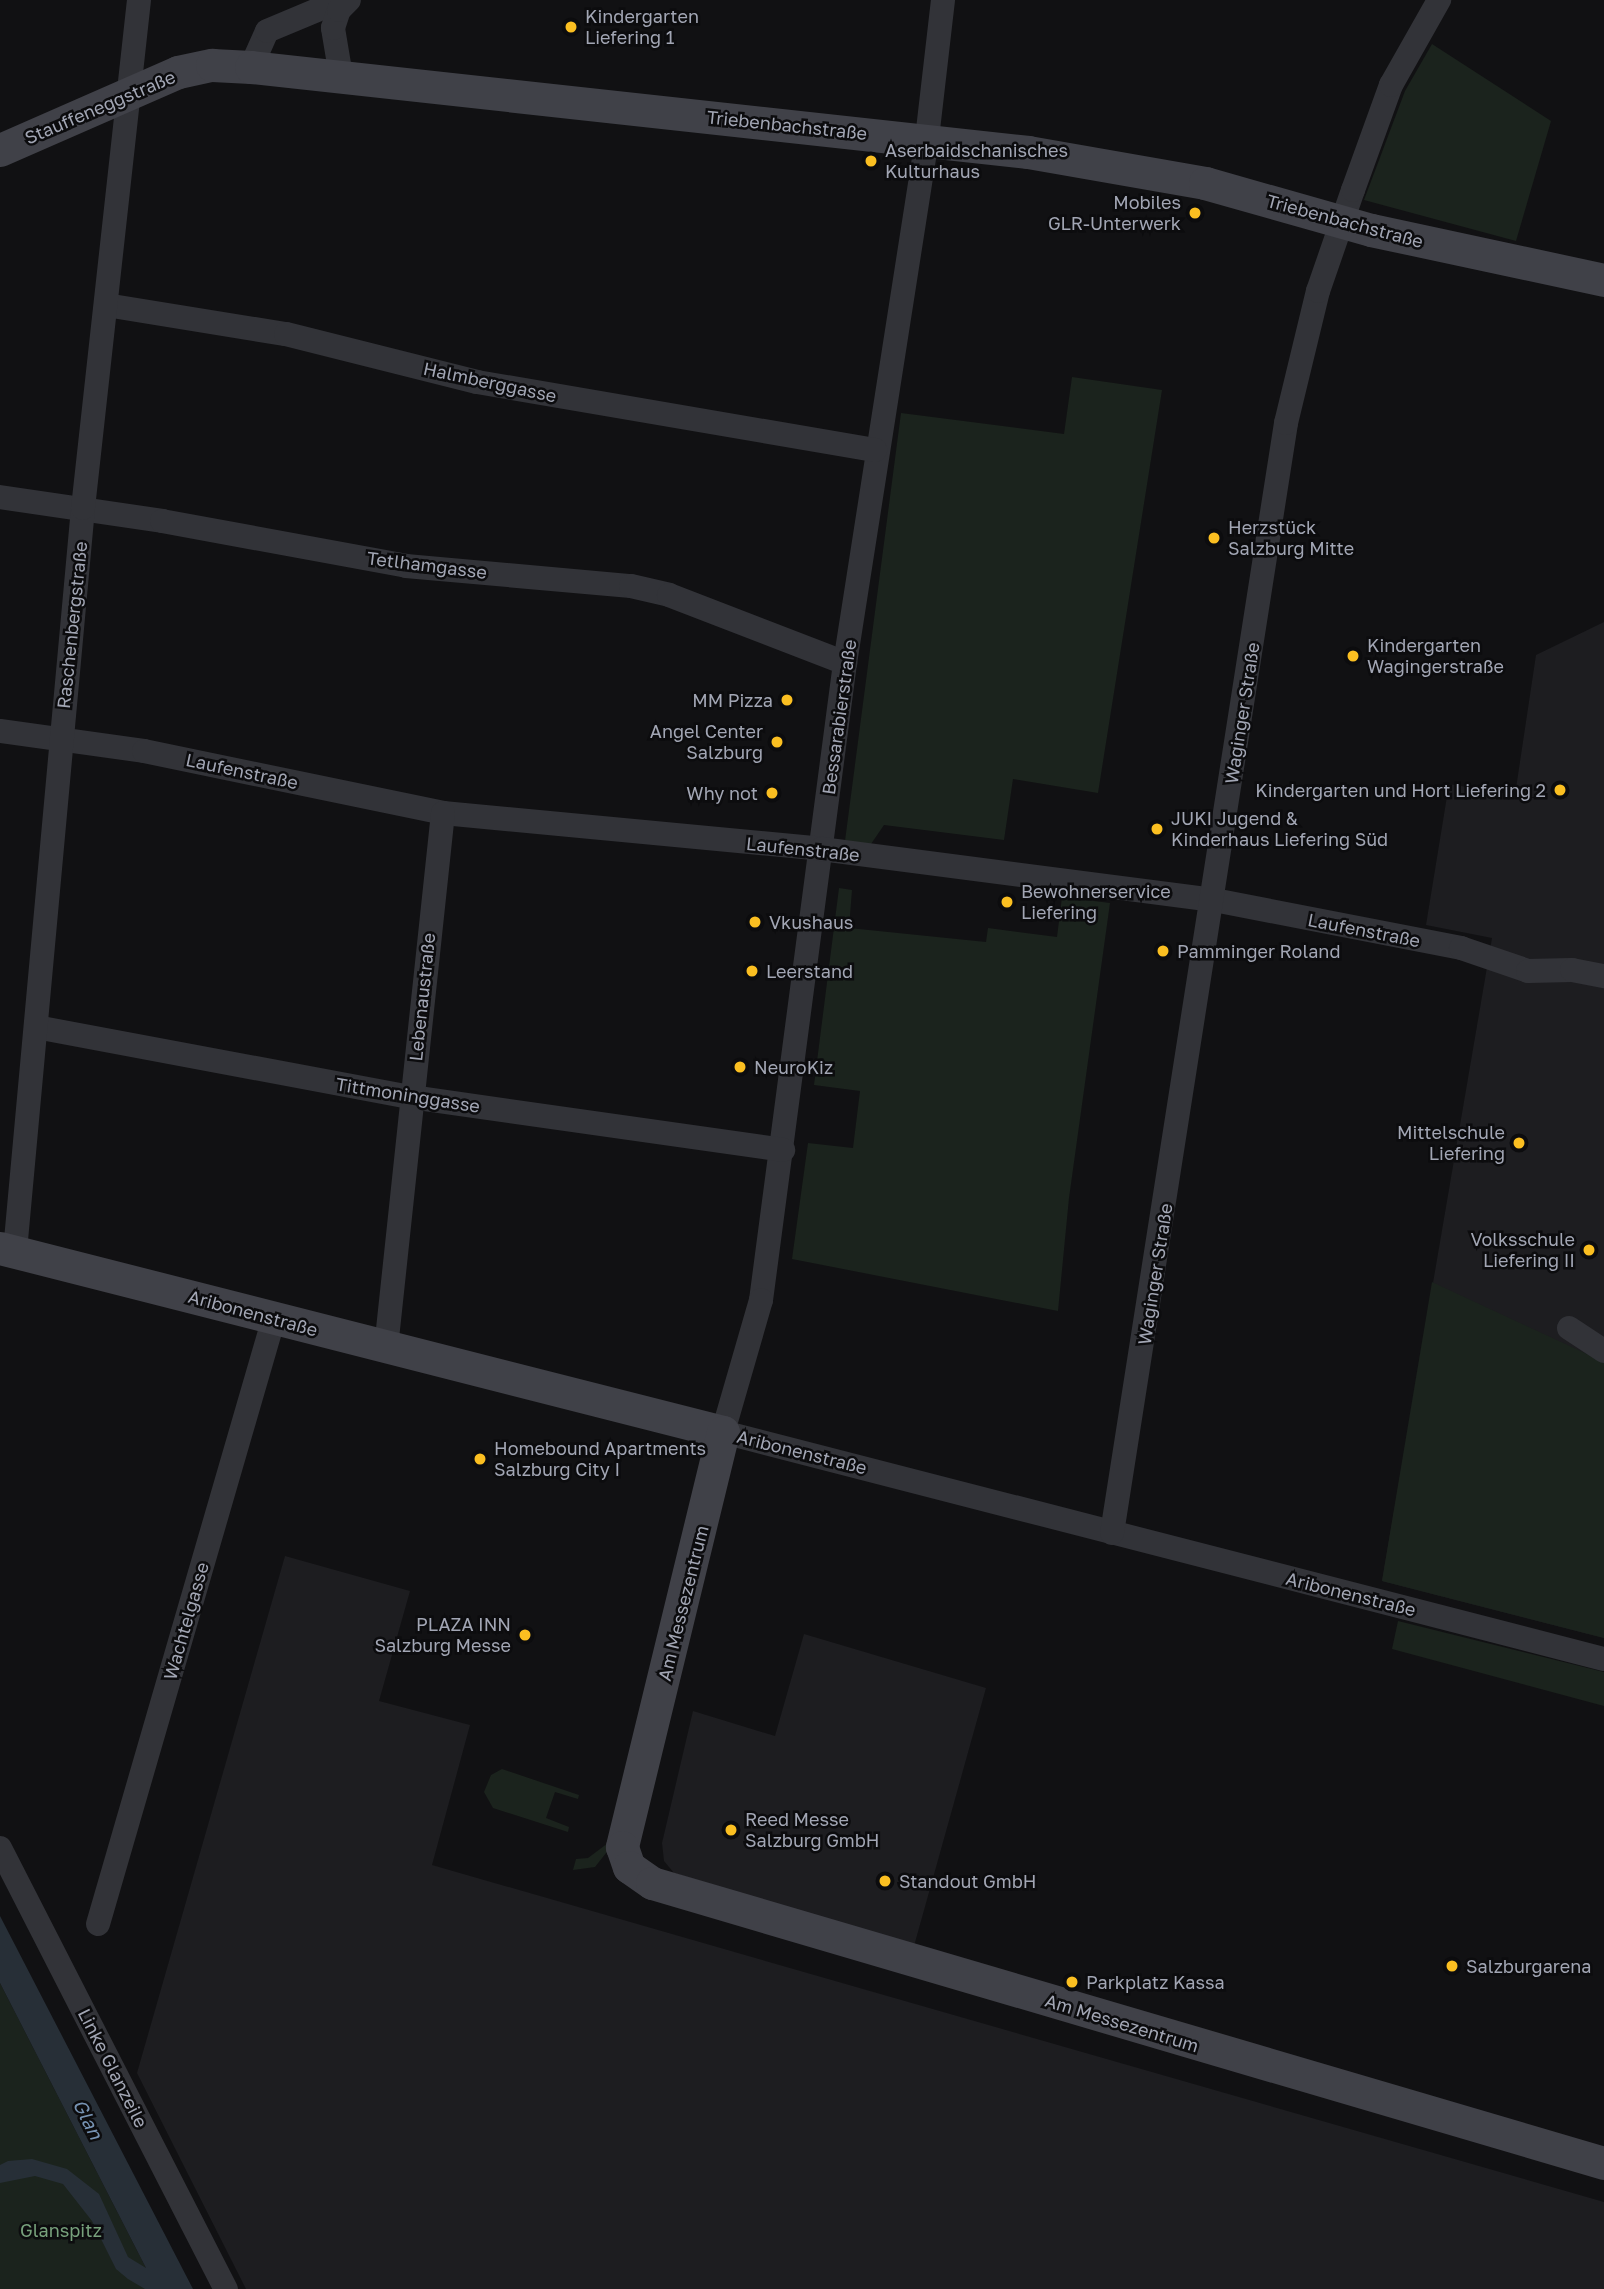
<!DOCTYPE html>
<html>
<head>
<meta charset="utf-8">
<style>
  body { margin:0 }
  #map { position:relative; width:1604px; height:2289px; overflow:hidden; background:#111113; font-family:"Golos Text",sans-serif }
  div>[style] { position:absolute }
  [style*='--x'] { left:calc(var(--x)*1px); top:calc(var(--y)*1px); width:calc(var(--w)*1px); rotate:calc(var(--a)*1deg) }
  .built>* { inset:0; background:#1d1d20 }
  .green>* { inset:0; background:#1b231d }
  .water>* { inset:0; background:#272f37 }
  .street>* { height:24px; margin:-12px; padding:0 12px; transform-origin:12px; border-radius:12px; background:#323338 }
  .secondary>* { height:33px; margin:-16.5px; padding:0 16.5px; transform-origin:16.5px; border-radius:16.5px; background:#404148 }
  .dots>* { width:19px; height:19px; translate:-50% -50%; box-sizing:border-box; border:4px solid #0c0c0e; border-radius:50% }
  span { translate:-50% -50%; white-space:nowrap; text-align:center; line-height:1.15; -webkit-text-stroke:5px #0c0c0e; paint-order:stroke }
  .poi-label { font-size:18px; color:#a2a6b4 }
  .left { translate:0 -50%; text-align:left }
  .right { translate:-100% -50%; text-align:right }
  .street-label { font-size:18px; color:#a2a6b4 }
  .park-label { font-size:18px; color:#77a17c }
  .water-label { font-size:19px; color:#7692b2; font-style:italic }
</style>
</head>
<body>
<div id="map">
  <div class="built">
    <div style="clip-path:polygon(1604px 622px,1604px 1638px,1382px 1581px,1492px 938px,1426px 925px,1449px 784px,1515px 795px,1536px 655px)"></div>
    <div style="clip-path:polygon(285px 1556px,410px 1591px,379px 1701px,470px 1725px,432px 1865px,1604px 2202px,1604px 2289px,246px 2289px,137px 2073px)"></div>
    <div style="clip-path:polygon(804px 1634px,986px 1688px,914px 1946px,674px 1873px,664px 1861px,662px 1843px,693px 1711px,775px 1736px)"></div>
  </div>
  <div class="green">
    <div style="clip-path:polygon(1432px 44px,1551px 121px,1516px 241px,1364px 200px,1405px 91px)"></div>
    <div style="clip-path:polygon(1072px 377px,1162px 390px,1098px 793px,1013px 779px,1004px 840px,884px 825px,871px 844px,845px 841px,901px 413px,1064px 434px)"></div>
    <div style="clip-path:polygon(839px 888px,852px 890px,849px 928px,986px 942px,988px 928px,1057px 937px,1062px 897px,1110px 903px,1069px 1198px,1058px 1311px,792px 1259px,808px 1143px,853px 1148px,860px 1091px,814px 1085px)"></div>
    <div style="clip-path:polygon(1432px 1282px,1604px 1362px,1604px 1638px,1382px 1581px)"></div>
    <div style="clip-path:polygon(1398px 1621px,1604px 1672px,1604px 1706px,1392px 1649px)"></div>
    <div style="clip-path:polygon(502px 1769px,579px 1795px,578px 1799px,555px 1792px,546px 1818px,569px 1827px,568px 1832px,493px 1808px,484px 1792px,491px 1775px)"></div>
    <div style="clip-path:polygon(608px 1843px,610px 1848px,595px 1867px,573px 1870px,576px 1859px,588px 1858px)"></div>
    <div style="clip-path:polygon(0 1983px,146px 2268px,157px 2289px,0 2289px)"></div>
  </div>
  <div class="water">
    <div style="clip-path:polygon(0 1916px,193px 2289px,145px 2289px,128px 2279px,116px 2269px,92px 2221px,63px 2184px,35px 2176px,0 2183px,0 2165px,8px 2161px,32px 2159px,67px 2169px,99px 2194px,128px 2257px,146px 2268px,0 1983px)"></div>
  </div>
  <div class="street">
    <div style="--x:943;--y:0;--w:140;--a:96.6"></div>
    <div style="--x:927;--y:139;--w:530;--a:98.89"></div>
    <div style="--x:845;--y:663;--w:643;--a:97.51"></div>
    <div style="--x:761;--y:1300;--w:137;--a:106.1"></div>
    <div style="--x:723;--y:1432;--w:910;--a:14.45"></div>
    <div style="--x:251;--y:67;--w:39;--a:-66"></div>
    <div style="--x:267;--y:31;--w:80;--a:-22.7"></div>
    <div style="--x:341;--y:76;--w:49;--a:-99.5"></div>
    <div style="--x:333;--y:28;--w:19;--a:-72"></div>
    <div style="--x:339;--y:10;--w:14;--a:-45"></div>
    <div style="--x:106;--y:305;--w:182;--a:9.2"></div>
    <div style="--x:286;--y:334;--w:197;--a:14.1"></div>
    <div style="--x:477;--y:382;--w:404;--a:9.7"></div>
    <div style="--x:0;--y:497;--w:164;--a:8.4"></div>
    <div style="--x:162;--y:521;--w:248;--a:10.4"></div>
    <div style="--x:406;--y:566;--w:226;--a:5.1"></div>
    <div style="--x:631;--y:586;--w:39;--a:13"></div>
    <div style="--x:669;--y:595;--w:189;--a:21.1"></div>
    <div style="--x:0;--y:731;--w:145;--a:7.9"></div>
    <div style="--x:144;--y:751;--w:305;--a:11.7"></div>
    <div style="--x:443;--y:813;--w:380;--a:5.4"></div>
    <div style="--x:821;--y:849;--w:396;--a:7.4"></div>
    <div style="--x:1214;--y:900;--w:252;--a:11"></div>
    <div style="--x:1461;--y:948;--w:71;--a:18.9"></div>
    <div style="--x:1528;--y:971;--w:44;--a:-1.3"></div>
    <div style="--x:1572;--y:970;--w:33;--a:11"></div>
    <div style="--x:36;--y:1027;--w:381;--a:10.6"></div>
    <div style="--x:411;--y:1097;--w:376;--a:8.1"></div>
    <div style="--x:15;--y:1251;--w:746;--a:-84.77"></div>
    <div style="--x:83;--y:508;--w:511;--a:-83.71"></div>
    <div style="--x:1569;--y:1328;--w:42;--a:33.3"></div>
    <div style="--x:386;--y:1348;--w:538;--a:-83.92"></div>
    <div style="--x:1112;--y:1533;--w:1124;--a:-81.09"></div>
    <div style="--x:1286;--y:423;--w:136;--a:-76.4"></div>
    <div style="--x:1318;--y:291;--w:107;--a:-70.9"></div>
    <div style="--x:1353;--y:190;--w:112;--a:-70.1"></div>
    <div style="--x:1391;--y:85;--w:98;--a:-60.5"></div>
    <div style="--x:0;--y:1848;--w:496;--a:62.9"></div>
    <div style="--x:98;--y:1924;--w:631;--a:-73.81"></div>
  </div>
  <div class="secondary">
    <div style="--x:0;--y:150;--w:194;--a:-23.7"></div>
    <div style="--x:178;--y:72;--w:35;--a:-12"></div>
    <div style="--x:212;--y:65;--w:39;--a:3"></div>
    <div style="--x:251;--y:67;--w:782;--a:6.24"></div>
    <div style="--x:1028;--y:152;--w:180;--a:9.9"></div>
    <div style="--x:1205;--y:183;--w:173;--a:15.8"></div>
    <div style="--x:1371;--y:230;--w:238;--a:12.1"></div>
    <div style="--x:0;--y:1248;--w:746;--a:14.28"></div>
    <div style="--x:723;--y:1432;--w:427;--a:103.7"></div>
    <div style="--x:622;--y:1847;--w:21;--a:71"></div>
    <div style="--x:629;--y:1867;--w:28;--a:35"></div>
    <div style="--x:652;--y:1883;--w:992;--a:16.39"></div>
  </div>
  <div class="dots">
    <div style="left:571px;top:27px;background:#fbbf21"></div>
    <div style="left:871px;top:161px;background:#fbbf21"></div>
    <div style="left:1195px;top:213px;background:#fbbf21"></div>
    <div style="left:1214px;top:538px;background:#fbbf21"></div>
    <div style="left:1353px;top:656px;background:#fbbf21"></div>
    <div style="left:787px;top:700px;background:#fbbf21"></div>
    <div style="left:777px;top:742px;background:#fbbf21"></div>
    <div style="left:1560px;top:790px;background:#fbbf21"></div>
    <div style="left:772px;top:793px;background:#fbbf21"></div>
    <div style="left:1157px;top:829px;background:#fbbf21"></div>
    <div style="left:1007px;top:902px;background:#fbbf21"></div>
    <div style="left:755px;top:922px;background:#fbbf21"></div>
    <div style="left:1163px;top:951px;background:#fbbf21"></div>
    <div style="left:752px;top:971px;background:#fbbf21"></div>
    <div style="left:740px;top:1067px;background:#fbbf21"></div>
    <div style="left:1519px;top:1143px;background:#fbbf21"></div>
    <div style="left:1589px;top:1250px;background:#fbbf21"></div>
    <div style="left:480px;top:1459px;background:#fbbf21"></div>
    <div style="left:525px;top:1635px;background:#fbbf21"></div>
    <div style="left:731px;top:1830px;background:#fbbf21"></div>
    <div style="left:885px;top:1881px;background:#fbbf21"></div>
    <div style="left:1452px;top:1966px;background:#fbbf21"></div>
    <div style="left:1072px;top:1982px;background:#fbbf21"></div>
  </div>
  <div class="poi-label">
    <span class="left" style="left:585px;top:27px">Kindergarten<br>Liefering 1</span>
    <span class="left" style="left:885px;top:161px">Aserbaidschanisches<br>Kulturhaus</span>
    <span class="right" style="left:1181px;top:213px">Mobiles<br>GLR-Unterwerk</span>
    <span class="left" style="left:1228px;top:538px">Herzstück<br>Salzburg Mitte</span>
    <span class="left" style="left:1367px;top:656px">Kindergarten<br>Wagingerstraße</span>
    <span class="right" style="left:773px;top:700px">MM Pizza</span>
    <span class="right" style="left:763px;top:742px">Angel Center<br>Salzburg</span>
    <span class="right" style="left:1546px;top:790px">Kindergarten und Hort Liefering 2</span>
    <span class="right" style="left:758px;top:793px">Why not</span>
    <span class="left" style="left:1171px;top:829px">JUKI Jugend &amp;<br>Kinderhaus Liefering Süd</span>
    <span class="left" style="left:1021px;top:902px">Bewohnerservice<br>Liefering</span>
    <span class="left" style="left:769px;top:922px">Vkushaus</span>
    <span class="left" style="left:1177px;top:951px">Pamminger Roland</span>
    <span class="left" style="left:766px;top:971px">Leerstand</span>
    <span class="left" style="left:754px;top:1067px">NeuroKiz</span>
    <span class="right" style="left:1505px;top:1143px">Mittelschule<br>Liefering</span>
    <span class="right" style="left:1575px;top:1250px">Volksschule<br>Liefering II</span>
    <span class="left" style="left:494px;top:1459px">Homebound Apartments<br>Salzburg City I</span>
    <span class="right" style="left:511px;top:1635px">PLAZA INN<br>Salzburg Messe</span>
    <span class="left" style="left:745px;top:1830px">Reed Messe<br>Salzburg GmbH</span>
    <span class="left" style="left:899px;top:1881px">Standout GmbH</span>
    <span class="left" style="left:1466px;top:1966px">Salzburgarena</span>
    <span class="left" style="left:1086px;top:1982px">Parkplatz Kassa</span>
  </div>
  <div class="street-label">
    <span style="left:100px;top:107px;rotate:-23deg">Stauffeneggstraße</span>
    <span style="left:787px;top:125px;rotate:6deg">Triebenbachstraße</span>
    <span style="left:1345px;top:221px;rotate:15deg">Triebenbachstraße</span>
    <span style="left:490px;top:382px;rotate:12deg">Halmberggasse</span>
    <span style="left:427px;top:565px;rotate:7deg">Tetlhamgasse</span>
    <span style="left:72px;top:625px;rotate:-84deg">Raschenbergstraße</span>
    <span style="left:1242px;top:713px;rotate:-81deg">Waginger Straße</span>
    <span style="left:839px;top:717px;rotate:-82deg">Bessarabierstraße</span>
    <span style="left:242px;top:771px;rotate:12deg">Laufenstraße</span>
    <span style="left:803px;top:849px;rotate:6deg">Laufenstraße</span>
    <span style="left:1364px;top:930px;rotate:11deg">Laufenstraße</span>
    <span style="left:422px;top:997px;rotate:-84deg">Lebenaustraße</span>
    <span style="left:408px;top:1095px;rotate:9deg">Tittmoninggasse</span>
    <span style="left:1155px;top:1274px;rotate:-81deg">Waginger Straße</span>
    <span style="left:253px;top:1313px;rotate:15deg">Aribonenstraße</span>
    <span style="left:802px;top:1452px;rotate:14deg">Aribonenstraße</span>
    <span style="left:1351px;top:1594px;rotate:14deg">Aribonenstraße</span>
    <span style="left:683px;top:1603px;rotate:-76deg">Am Messezentrum</span>
    <span style="left:186px;top:1621px;rotate:-74deg">Wachtelgasse</span>
    <span style="left:1122px;top:2023px;rotate:17deg">Am Messezentrum</span>
    <span style="left:113px;top:2068px;rotate:63deg">Linke Glanzeile</span>
  </div>
  <div class="park-label">
    <span style="left:61px;top:2230px">Glanspitz</span>
  </div>
  <div class="water-label">
    <span style="left:88px;top:2119px;rotate:63deg">Glan</span>
  </div>
</div>
</body>
</html>
